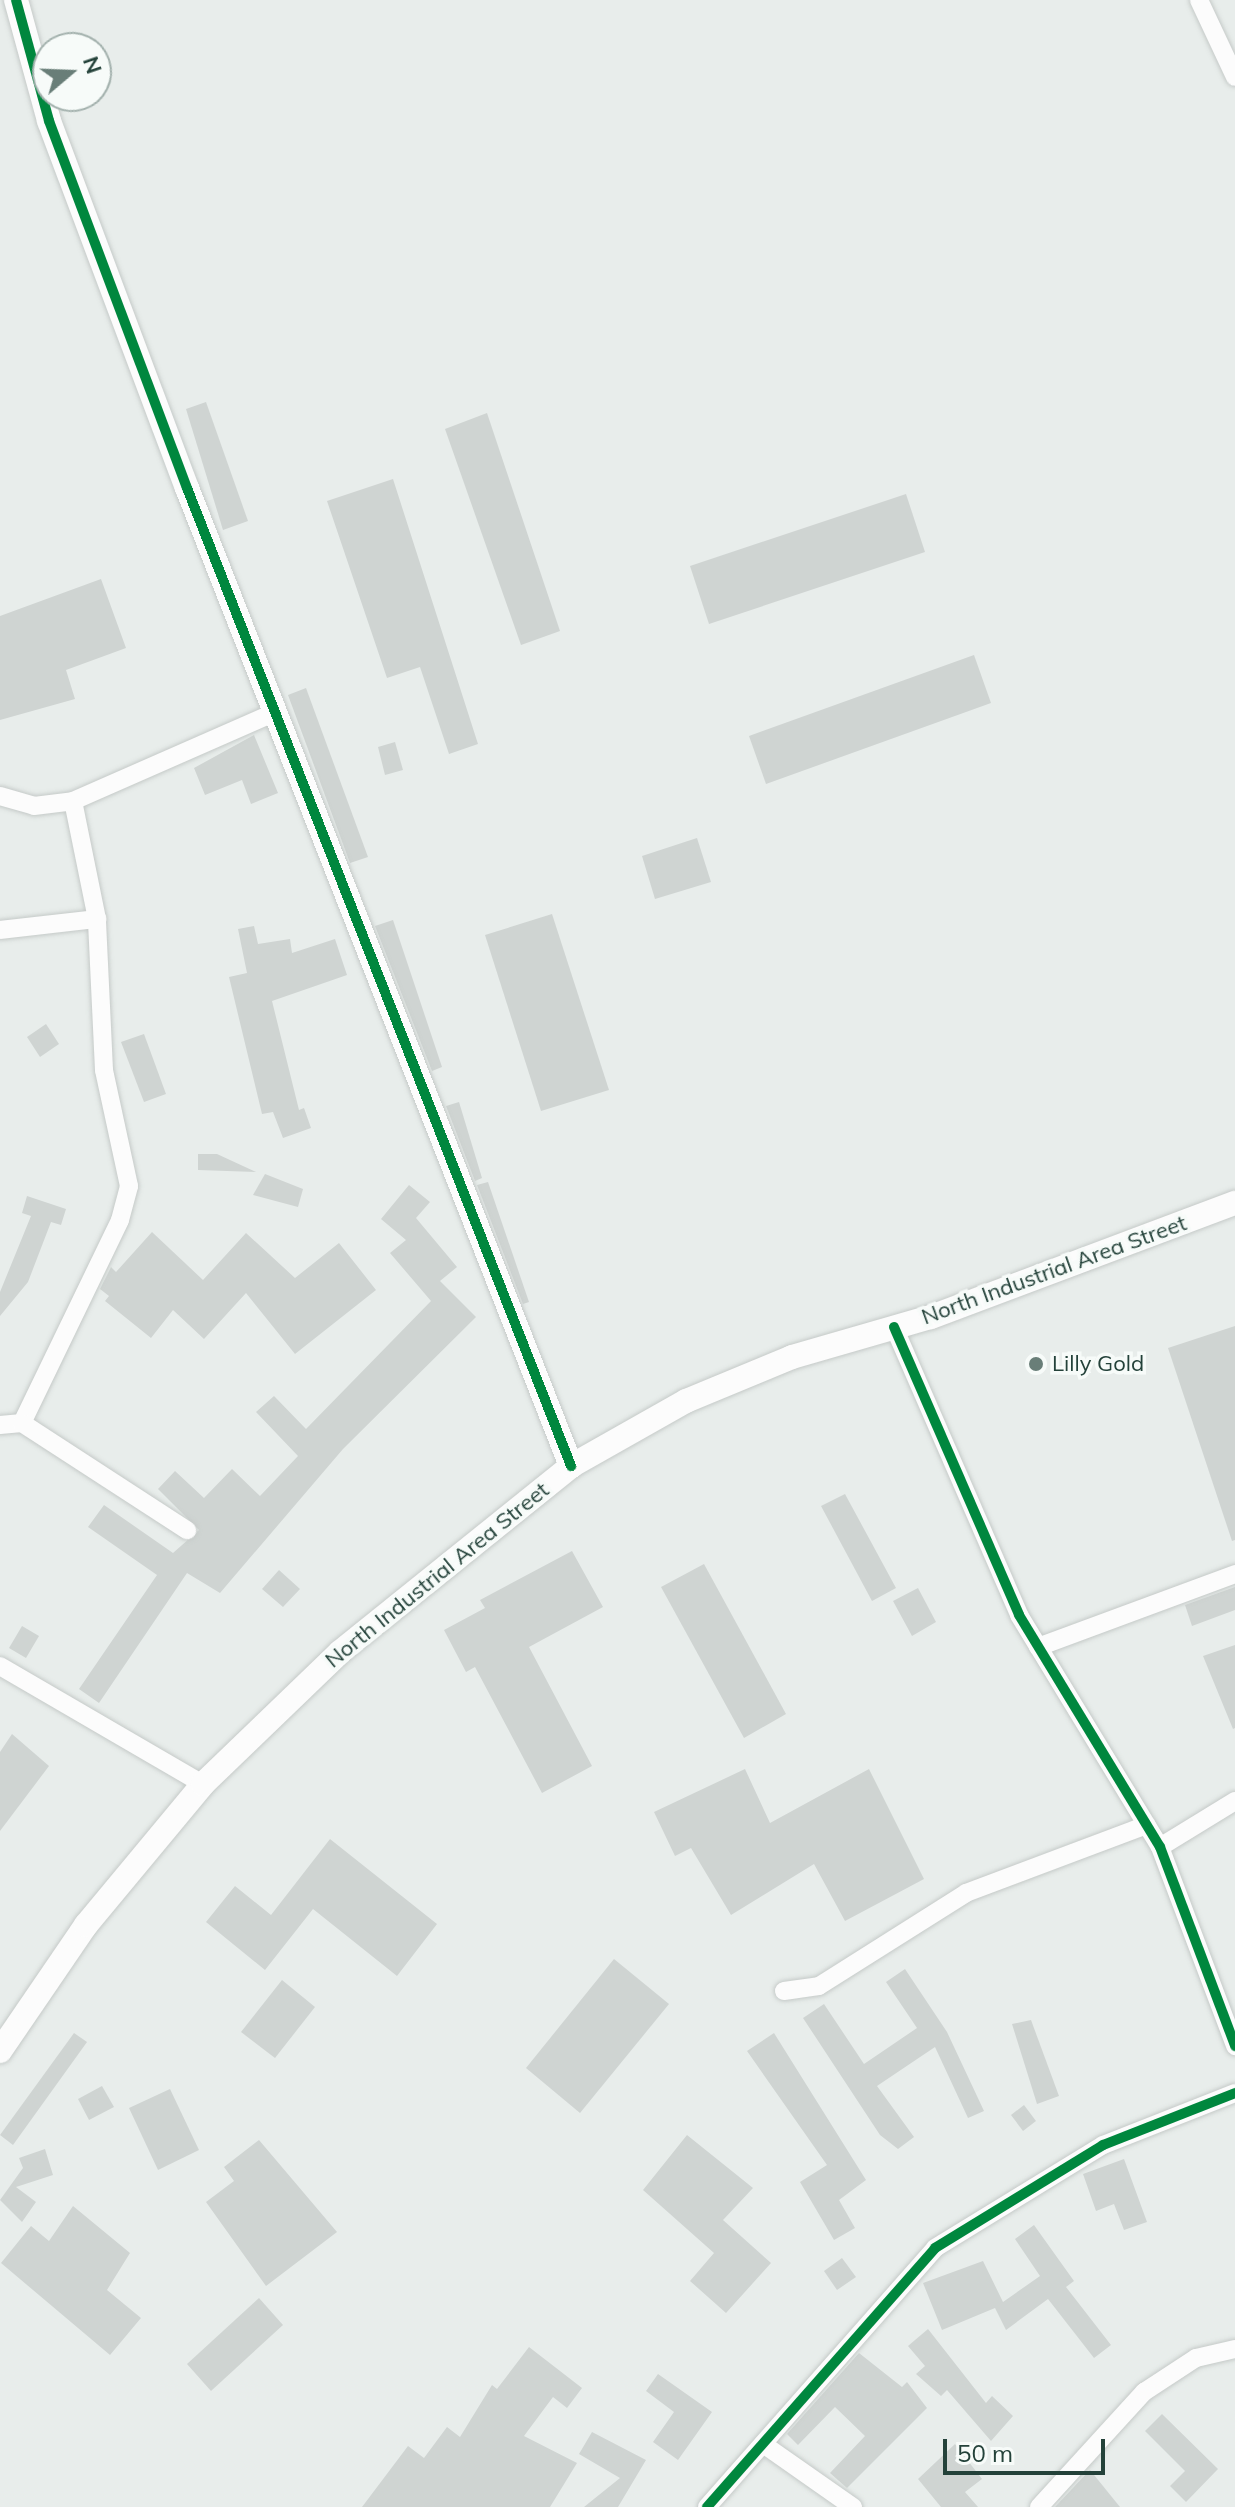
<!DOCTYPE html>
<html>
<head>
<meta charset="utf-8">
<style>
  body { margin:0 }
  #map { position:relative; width:1235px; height:2507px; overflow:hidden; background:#e8edeb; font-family:Mulish,sans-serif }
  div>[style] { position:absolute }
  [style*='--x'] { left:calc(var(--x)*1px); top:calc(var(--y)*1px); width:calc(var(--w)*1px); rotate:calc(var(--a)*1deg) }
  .building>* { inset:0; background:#cfd4d2 }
  .roads { filter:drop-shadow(0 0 2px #c5cac8) drop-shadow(0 0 2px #c5cac8) }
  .street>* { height:18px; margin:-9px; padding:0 9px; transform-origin:9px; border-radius:9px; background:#fcfcfc }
  .secondary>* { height:24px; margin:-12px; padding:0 12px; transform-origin:12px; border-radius:12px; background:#fcfcfc }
  .cycleway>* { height:10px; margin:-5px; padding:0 5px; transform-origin:5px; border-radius:5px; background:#00873e }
  .dots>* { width:22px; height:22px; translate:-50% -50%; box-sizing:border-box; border:4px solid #f7fbf9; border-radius:50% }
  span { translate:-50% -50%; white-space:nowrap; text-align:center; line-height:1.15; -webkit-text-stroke:7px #f7fbf9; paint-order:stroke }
  .street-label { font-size:22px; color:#24423a }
  .poi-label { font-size:22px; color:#24423a }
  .left { translate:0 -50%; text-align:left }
  .north { position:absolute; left:32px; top:32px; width:80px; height:80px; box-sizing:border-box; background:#f7fbf9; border:2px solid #a3b1ad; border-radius:50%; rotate:71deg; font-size:22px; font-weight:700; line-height:32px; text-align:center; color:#24423a }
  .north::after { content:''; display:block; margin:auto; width:28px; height:36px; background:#697e78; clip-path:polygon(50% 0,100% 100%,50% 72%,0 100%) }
  .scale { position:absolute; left:943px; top:2439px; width:162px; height:36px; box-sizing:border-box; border:4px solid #24423a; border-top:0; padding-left:10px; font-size:24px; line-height:28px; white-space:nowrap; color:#24423a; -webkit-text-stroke:6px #f7fbf9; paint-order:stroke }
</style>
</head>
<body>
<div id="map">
  <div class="building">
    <div style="clip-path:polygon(206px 402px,248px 521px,223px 530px,186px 409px)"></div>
    <div style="clip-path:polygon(487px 413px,560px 631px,521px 645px,445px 429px)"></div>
    <div style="clip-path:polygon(393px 479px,478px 744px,449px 754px,420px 667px,387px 678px,327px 501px)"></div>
    <div style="clip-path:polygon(906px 494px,925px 552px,709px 624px,690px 566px)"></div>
    <div style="clip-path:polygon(101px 579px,126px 648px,66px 670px,75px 699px,0 720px,0 616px)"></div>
    <div style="clip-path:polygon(974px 655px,991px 703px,766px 784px,749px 736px)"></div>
    <div style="clip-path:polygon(306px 688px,368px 857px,350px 863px,288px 695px)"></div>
    <div style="clip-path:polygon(254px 735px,278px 793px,251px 804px,242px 780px,205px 795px,194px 768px)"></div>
    <div style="clip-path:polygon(395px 742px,403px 770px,385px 775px,378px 747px)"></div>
    <div style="clip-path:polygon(697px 838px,711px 882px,655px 899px,642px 856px)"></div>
    <div style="clip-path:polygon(552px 914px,609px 1090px,541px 1111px,485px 935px)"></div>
    <div style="clip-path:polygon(393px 920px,442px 1067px,432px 1071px,375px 926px)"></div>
    <div style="clip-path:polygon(254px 926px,258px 944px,290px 939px,292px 953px,335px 939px,347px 975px,272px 1001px,299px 1110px,304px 1108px,311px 1128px,283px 1138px,273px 1112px,262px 1114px,229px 977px,247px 973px,238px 929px)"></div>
    <div style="clip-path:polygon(46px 1024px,59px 1044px,40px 1057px,27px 1037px)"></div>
    <div style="clip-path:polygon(144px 1034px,166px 1094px,144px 1102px,121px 1042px)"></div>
    <div style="clip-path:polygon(459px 1102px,482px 1178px,475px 1181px,446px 1106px)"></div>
    <div style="clip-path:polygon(198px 1154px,217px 1154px,256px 1172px,198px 1170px)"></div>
    <div style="clip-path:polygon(265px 1174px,303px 1189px,298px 1207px,253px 1195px)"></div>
    <div style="clip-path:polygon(488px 1182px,529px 1302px,523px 1304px,477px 1185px)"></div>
    <div style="clip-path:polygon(409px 1185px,430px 1202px,416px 1218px,457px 1267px,440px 1281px,476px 1317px,343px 1449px,220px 1593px,187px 1573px,99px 1703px,79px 1689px,157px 1575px,88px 1527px,104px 1505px,173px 1553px,199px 1530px,158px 1489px,175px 1471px,204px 1498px,232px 1469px,260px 1496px,298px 1456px,256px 1412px,274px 1396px,306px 1429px,431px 1301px,390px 1253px,406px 1240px,381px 1219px)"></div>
    <div style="clip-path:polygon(27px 1196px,66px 1209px,61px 1225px,51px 1222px,28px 1282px,0 1316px,0 1292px,31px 1216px,22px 1213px)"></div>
    <div style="clip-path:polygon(152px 1232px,203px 1280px,246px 1233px,295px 1278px,339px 1243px,376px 1290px,295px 1354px,246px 1293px,204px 1339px,173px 1310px,151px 1338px,105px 1301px,109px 1296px,100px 1289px,111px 1267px,116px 1272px)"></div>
    <div style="clip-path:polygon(1235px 1326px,1235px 1540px,1232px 1541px,1168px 1348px)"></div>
    <div style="clip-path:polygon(845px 1494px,896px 1588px,872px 1601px,821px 1506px)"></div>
    <div style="clip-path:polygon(572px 1551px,603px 1607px,529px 1647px,592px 1766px,542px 1793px,475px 1667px,466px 1672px,444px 1630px,485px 1608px,480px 1600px)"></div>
    <div style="clip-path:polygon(704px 1564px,786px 1714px,744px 1738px,661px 1587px)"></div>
    <div style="clip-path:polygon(279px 1570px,300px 1589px,283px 1607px,262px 1589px)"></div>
    <div style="clip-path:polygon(1235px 1587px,1235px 1610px,1192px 1626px,1185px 1605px)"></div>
    <div style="clip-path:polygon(918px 1588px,936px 1622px,912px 1636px,893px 1601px)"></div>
    <div style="clip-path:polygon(22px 1626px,39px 1636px,26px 1658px,9px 1648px)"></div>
    <div style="clip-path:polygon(1235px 1645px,1235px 1728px,1233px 1729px,1203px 1656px)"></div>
    <div style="clip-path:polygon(12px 1734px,49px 1766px,0 1831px,0 1752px)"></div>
    <div style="clip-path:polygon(745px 1769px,770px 1823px,869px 1769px,924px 1879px,845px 1921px,814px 1864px,731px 1915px,691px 1848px,675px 1856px,654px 1812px)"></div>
    <div style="clip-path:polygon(330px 1839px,437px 1924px,397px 1976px,313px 1909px,265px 1970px,206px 1922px,235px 1886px,271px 1915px)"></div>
    <div style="clip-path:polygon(614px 1959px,669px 2004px,580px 2113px,526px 2068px)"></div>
    <div style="clip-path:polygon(905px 1969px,947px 2032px,984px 2111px,968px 2118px,935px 2047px,877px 2086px,914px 2137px,898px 2149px,880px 2135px,803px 2018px,824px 2004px,864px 2064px,917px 2028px,886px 1982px)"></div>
    <div style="clip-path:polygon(282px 1980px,315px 2007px,275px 2058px,241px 2032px)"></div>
    <div style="clip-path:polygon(1031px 2020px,1059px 2096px,1037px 2104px,1012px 2024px)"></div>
    <div style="clip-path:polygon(74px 2033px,87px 2042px,13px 2145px,0 2135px)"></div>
    <div style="clip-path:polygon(774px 2033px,866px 2180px,839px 2200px,855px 2228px,834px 2240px,800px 2182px,827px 2165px,747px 2051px)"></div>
    <div style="clip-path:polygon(102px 2086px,114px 2107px,89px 2120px,78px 2099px)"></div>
    <div style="clip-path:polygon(170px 2089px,199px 2150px,158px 2170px,129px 2108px)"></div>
    <div style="clip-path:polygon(1024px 2105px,1036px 2121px,1023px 2131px,1011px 2115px)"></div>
    <div style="clip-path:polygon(687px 2135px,753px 2188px,723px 2220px,771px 2263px,726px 2313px,690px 2281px,714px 2253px,643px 2190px)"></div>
    <div style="clip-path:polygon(259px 2140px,337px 2232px,266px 2286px,206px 2202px,234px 2181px,224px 2167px)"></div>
    <div style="clip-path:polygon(45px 2149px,53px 2175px,16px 2187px,36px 2202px,22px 2222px,0 2200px,23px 2168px,19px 2158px)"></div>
    <div style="clip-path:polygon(1124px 2159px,1147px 2222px,1124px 2230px,1114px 2204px,1096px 2211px,1083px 2174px)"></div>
    <div style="clip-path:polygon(73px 2206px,130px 2253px,107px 2290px,141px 2318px,110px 2355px,1px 2263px,31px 2226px,49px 2241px)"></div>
    <div style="clip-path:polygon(1034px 2225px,1074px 2281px,1066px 2287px,1111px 2345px,1094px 2358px,1048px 2299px,1006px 2330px,995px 2308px,942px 2330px,923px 2283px,983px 2261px,1003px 2302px,1040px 2276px,1015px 2239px)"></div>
    <div style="clip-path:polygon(842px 2258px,856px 2277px,837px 2290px,824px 2271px)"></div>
    <div style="clip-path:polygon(259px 2298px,283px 2325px,211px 2391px,187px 2364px)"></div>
    <div style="clip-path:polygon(928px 2329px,986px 2403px,992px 2396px,1013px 2416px,991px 2441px,947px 2390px,941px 2396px,916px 2374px,925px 2366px,908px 2346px)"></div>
    <div style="clip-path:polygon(529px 2347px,582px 2388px,567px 2408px,553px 2397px,524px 2436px,577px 2463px,550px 2507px,362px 2507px,408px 2446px,424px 2458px,447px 2427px,460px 2437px,492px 2385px,497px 2389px)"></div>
    <div style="clip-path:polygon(859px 2353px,902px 2387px,907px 2382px,927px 2408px,847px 2488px,830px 2473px,865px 2436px,835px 2407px,798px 2445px,787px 2434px)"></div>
    <div style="clip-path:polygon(658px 2374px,712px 2412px,678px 2460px,653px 2442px,674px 2412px,646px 2391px)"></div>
    <div style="clip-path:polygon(1162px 2414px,1218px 2469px,1186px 2502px,1170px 2486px,1185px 2471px,1145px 2431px)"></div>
    <div style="clip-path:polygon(592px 2432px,646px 2460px,618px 2507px,584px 2507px,620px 2478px,579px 2454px)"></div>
    <div style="clip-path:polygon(955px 2444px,982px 2479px,965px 2492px,978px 2507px,941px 2507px,918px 2479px)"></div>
    <div style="clip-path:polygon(1090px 2470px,1120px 2507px,1055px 2507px,1087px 2473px)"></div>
  </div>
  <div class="roads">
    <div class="street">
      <div style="--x:1199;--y:0;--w:85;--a:64.9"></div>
      <div style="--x:0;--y:796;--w:35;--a:16"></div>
      <div style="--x:34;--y:806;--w:39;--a:-7"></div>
      <div style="--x:73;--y:801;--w:222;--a:-23.7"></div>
      <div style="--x:0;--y:930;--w:98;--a:-6.5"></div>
      <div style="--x:894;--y:1327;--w:314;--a:66.5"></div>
      <div style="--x:1019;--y:1615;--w:271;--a:58.7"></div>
      <div style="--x:1160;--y:1847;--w:213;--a:69.3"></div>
      <div style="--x:22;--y:1423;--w:225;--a:-64.2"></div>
      <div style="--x:120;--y:1220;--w:35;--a:-75"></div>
      <div style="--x:129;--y:1186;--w:119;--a:-102.2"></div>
      <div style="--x:104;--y:1070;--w:151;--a:-92.7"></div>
      <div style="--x:97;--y:919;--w:120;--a:-101.5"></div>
      <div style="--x:0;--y:1425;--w:22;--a:-5"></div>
      <div style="--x:22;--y:1423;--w:197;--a:33"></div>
      <div style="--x:1038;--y:1647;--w:210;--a:-20.3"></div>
      <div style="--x:0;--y:1666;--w:235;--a:30.2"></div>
      <div style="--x:1160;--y:1847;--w:88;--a:-31.5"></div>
      <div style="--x:784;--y:1991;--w:35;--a:-8"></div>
      <div style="--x:819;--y:1986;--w:174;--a:-32.3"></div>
      <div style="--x:966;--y:1893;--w:193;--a:-20.6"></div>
      <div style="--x:763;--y:2444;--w:110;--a:35"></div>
      <div style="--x:707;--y:2507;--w:345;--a:-48.6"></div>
      <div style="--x:935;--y:2248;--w:197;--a:-31.5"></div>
      <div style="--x:1103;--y:2145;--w:142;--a:-21.5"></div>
      <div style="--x:1039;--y:2507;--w:156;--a:-47.6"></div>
      <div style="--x:1144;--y:2392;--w:62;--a:-33.2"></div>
      <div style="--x:1196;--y:2358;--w:40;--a:-13"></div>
    </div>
    <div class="secondary">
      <div style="--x:16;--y:0;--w:125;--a:74.7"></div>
      <div style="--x:49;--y:121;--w:392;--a:69.4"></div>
      <div style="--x:187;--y:488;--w:1051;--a:68.56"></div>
      <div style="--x:0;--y:2051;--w:153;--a:-55.7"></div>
      <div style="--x:86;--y:1925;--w:183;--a:-50.3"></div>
      <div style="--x:203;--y:1784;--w:190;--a:-43.9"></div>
      <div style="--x:340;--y:1652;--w:297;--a:-38.8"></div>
      <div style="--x:571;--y:1466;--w:132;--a:-29.5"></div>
      <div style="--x:686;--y:1401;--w:115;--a:-22.5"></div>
      <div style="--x:792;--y:1357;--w:145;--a:-16.1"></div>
      <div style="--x:931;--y:1317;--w:325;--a:-20.6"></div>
    </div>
  </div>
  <div class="cycleway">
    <div style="--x:16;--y:0;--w:125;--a:74.7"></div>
    <div style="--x:49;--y:121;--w:392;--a:69.4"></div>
    <div style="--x:187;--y:488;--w:1051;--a:68.56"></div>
    <div style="--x:894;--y:1327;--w:314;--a:66.5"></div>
    <div style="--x:1019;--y:1615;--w:271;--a:58.7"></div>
    <div style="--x:1160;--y:1847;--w:213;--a:69.3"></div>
    <div style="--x:707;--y:2507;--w:345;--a:-48.6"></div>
    <div style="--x:935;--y:2248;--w:197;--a:-31.5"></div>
    <div style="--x:1103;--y:2145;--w:142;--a:-21.5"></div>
  </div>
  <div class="dots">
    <div style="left:1036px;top:1364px;background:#697e78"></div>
  </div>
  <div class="street-label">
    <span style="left:1054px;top:1270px;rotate:-20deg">North Industrial Area Street</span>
    <span style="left:437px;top:1575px;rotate:-39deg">North Industrial Area Street</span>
  </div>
  <div class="poi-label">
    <span class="left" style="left:1052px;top:1364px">Lilly Gold</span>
  </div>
  <div class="north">N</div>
  <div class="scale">50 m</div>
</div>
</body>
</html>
